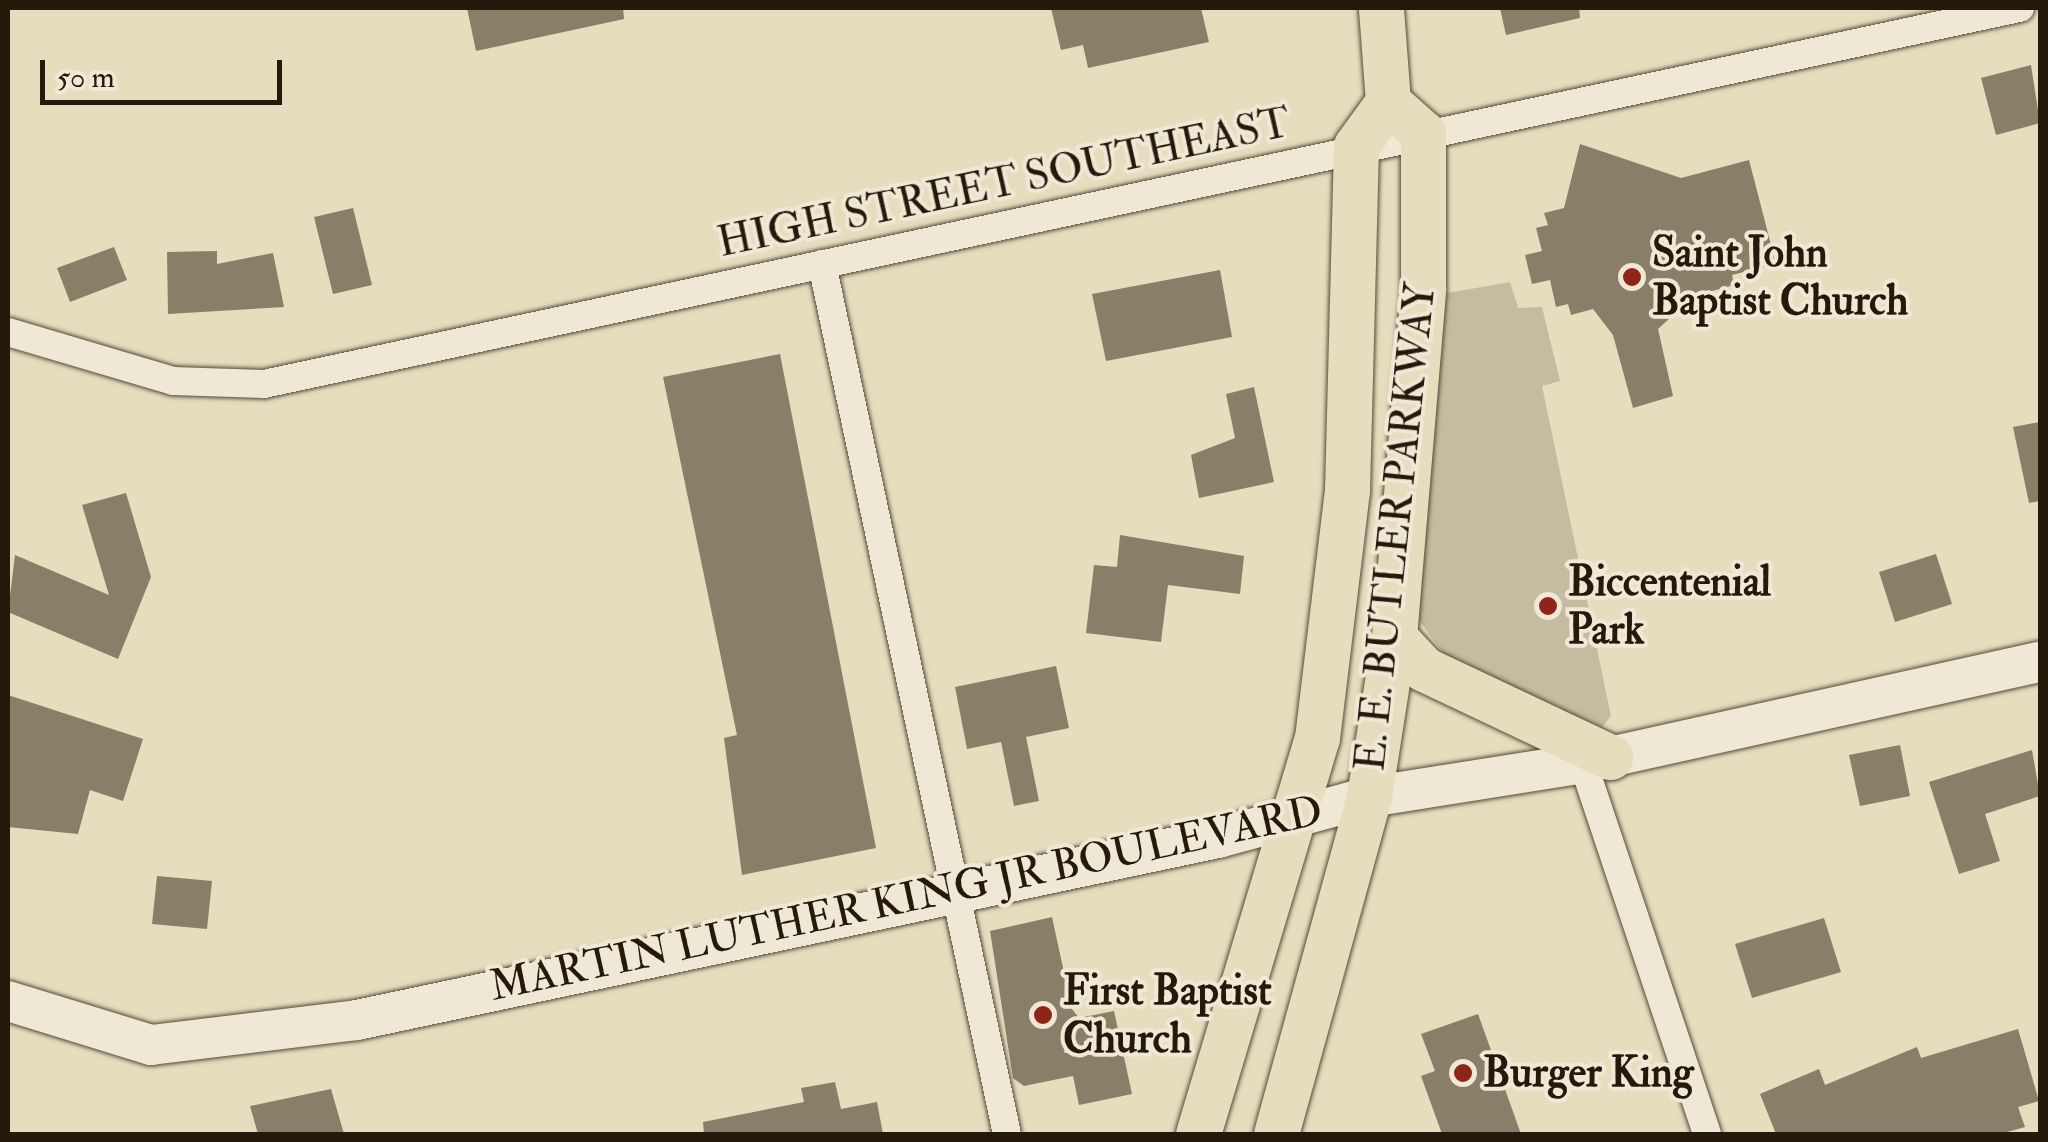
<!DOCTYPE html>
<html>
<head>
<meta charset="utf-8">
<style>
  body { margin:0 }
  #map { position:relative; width:2048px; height:1142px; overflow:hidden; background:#e6dcbe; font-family:"IM FELL Double Pica",serif }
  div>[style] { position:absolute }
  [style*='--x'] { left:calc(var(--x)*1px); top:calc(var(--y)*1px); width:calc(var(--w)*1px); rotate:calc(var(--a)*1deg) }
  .green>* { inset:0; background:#c5bba0 }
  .building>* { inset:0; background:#897e68 }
  .roads { filter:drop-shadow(0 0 2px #554a38) drop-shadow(0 0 2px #554a38) }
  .minor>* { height:28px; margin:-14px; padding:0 14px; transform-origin:14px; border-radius:14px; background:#efe8d5 }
  .secondary>* { height:40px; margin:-20px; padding:0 20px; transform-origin:20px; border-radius:20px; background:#efe8d5 }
  .trunk>* { height:45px; margin:-22.5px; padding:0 22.5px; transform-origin:22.5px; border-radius:22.5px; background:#e6dcbe }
  .dots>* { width:28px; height:28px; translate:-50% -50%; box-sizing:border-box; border:5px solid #efe8d5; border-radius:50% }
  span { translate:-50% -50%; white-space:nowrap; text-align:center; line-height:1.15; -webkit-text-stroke:8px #efe8d5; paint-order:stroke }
  .street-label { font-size:42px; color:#25190b }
  .poi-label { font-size:42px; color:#25190b; font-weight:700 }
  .left { translate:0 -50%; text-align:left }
  .frame { position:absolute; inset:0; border:10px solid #25190b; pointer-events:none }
  .scale { position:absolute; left:40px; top:60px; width:242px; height:45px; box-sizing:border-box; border:5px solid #25190b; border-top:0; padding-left:12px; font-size:30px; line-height:35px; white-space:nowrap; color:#25190b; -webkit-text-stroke:8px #efe8d5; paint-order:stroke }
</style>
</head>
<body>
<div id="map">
  <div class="green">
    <div style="clip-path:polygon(1510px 282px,1518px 308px,1542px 307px,1560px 381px,1542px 386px,1611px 716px,1602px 727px,1455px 669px,1413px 612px,1442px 294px)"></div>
  </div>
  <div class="building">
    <div style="clip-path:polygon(467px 8px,623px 8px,624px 19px,476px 51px)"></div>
    <div style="clip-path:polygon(1051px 8px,1201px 8px,1209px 42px,1088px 68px,1083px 45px,1061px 50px)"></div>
    <div style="clip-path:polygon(1500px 8px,1579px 8px,1580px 18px,1506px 35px)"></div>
    <div style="clip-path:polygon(2031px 65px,2040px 123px,1996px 135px,1981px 78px)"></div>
    <div style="clip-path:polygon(1580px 144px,1681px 178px,1749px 160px,1776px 264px,1732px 275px,1734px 285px,1694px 296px,1658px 329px,1673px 396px,1633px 408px,1613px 335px,1593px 309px,1571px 315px,1568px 304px,1556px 307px,1550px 280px,1532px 284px,1525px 255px,1542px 251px,1536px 228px,1548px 225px,1544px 213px,1564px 208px)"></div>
    <div style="clip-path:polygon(353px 208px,372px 285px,333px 294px,314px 217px)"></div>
    <div style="clip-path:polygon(114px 247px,127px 280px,70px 302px,57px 268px)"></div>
    <div style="clip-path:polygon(217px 251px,217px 264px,273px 253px,284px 307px,168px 314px,167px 252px)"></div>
    <div style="clip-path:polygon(1220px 270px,1232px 337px,1106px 361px,1092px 294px)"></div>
    <div style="clip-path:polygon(780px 354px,876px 848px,742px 875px,724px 738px,737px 735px,663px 377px)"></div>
    <div style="clip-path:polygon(1254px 387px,1274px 482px,1199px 498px,1191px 455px,1235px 438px,1226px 394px)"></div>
    <div style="clip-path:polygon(2040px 422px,2040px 501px,2029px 503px,2013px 427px)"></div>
    <div style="clip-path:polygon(126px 493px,151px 577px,118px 659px,8px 612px,15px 555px,109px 595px,82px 505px)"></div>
    <div style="clip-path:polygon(1120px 535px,1244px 556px,1240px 594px,1168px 585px,1161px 642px,1086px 633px,1094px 565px,1117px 567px)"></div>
    <div style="clip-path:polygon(1936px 554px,1952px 604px,1895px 622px,1879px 572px)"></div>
    <div style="clip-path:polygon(1056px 666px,1069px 728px,1026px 737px,1039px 801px,1014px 806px,1001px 742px,967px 749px,955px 687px)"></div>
    <div style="clip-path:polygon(8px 695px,143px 739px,123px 801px,90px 790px,78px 834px,8px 827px)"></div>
    <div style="clip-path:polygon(1900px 745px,1910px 796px,1860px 806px,1849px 755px)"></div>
    <div style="clip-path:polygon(2032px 750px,2040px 796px,1985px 814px,2000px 861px,1959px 874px,1929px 782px)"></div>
    <div style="clip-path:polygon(157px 876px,212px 881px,207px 929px,152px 924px)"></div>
    <div style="clip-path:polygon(1052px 917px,1072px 1009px,1079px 1018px,1114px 1011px,1132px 1094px,1079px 1105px,1073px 1076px,1024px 1086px,1013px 1078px,990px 931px)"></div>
    <div style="clip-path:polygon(1824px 918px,1841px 972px,1752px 998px,1735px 944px)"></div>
    <div style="clip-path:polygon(1478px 1014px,1521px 1134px,1442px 1134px,1421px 1076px,1435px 1071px,1421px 1034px)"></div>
    <div style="clip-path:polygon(2018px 1029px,2039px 1101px,2018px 1107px,2025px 1127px,2000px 1134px,1776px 1134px,1760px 1094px,1819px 1069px,1825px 1085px,1917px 1047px,1921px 1058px)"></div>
    <div style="clip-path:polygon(835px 1082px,841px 1109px,877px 1102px,883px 1134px,704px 1134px,703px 1122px,804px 1102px,801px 1088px)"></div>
    <div style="clip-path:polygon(331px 1089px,344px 1134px,258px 1134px,250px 1106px)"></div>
  </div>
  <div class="roads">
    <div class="minor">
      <div style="--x:822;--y:264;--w:889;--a:78"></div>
      <div style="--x:8;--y:332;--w:172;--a:16.5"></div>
      <div style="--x:173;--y:381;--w:91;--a:1.9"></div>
      <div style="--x:264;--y:384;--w:1796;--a:-12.09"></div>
      <div style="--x:1583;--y:763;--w:391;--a:71.5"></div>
    </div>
    <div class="secondary">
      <div style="--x:8;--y:1001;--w:150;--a:17.1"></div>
      <div style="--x:151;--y:1045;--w:208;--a:-6.9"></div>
      <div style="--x:357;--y:1020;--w:880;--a:-11.94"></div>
      <div style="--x:1218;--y:838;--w:156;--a:-15.2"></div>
      <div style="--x:1369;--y:797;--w:217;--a:-9"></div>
      <div style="--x:1583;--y:763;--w:468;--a:-12.5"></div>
    </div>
    <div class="trunk">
      <div style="--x:1394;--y:637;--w:44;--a:46.8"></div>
      <div style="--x:1424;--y:669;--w:206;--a:25.3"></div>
      <div style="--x:1198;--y:1134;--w:413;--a:-73.3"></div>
      <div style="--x:1317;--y:738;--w:249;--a:-83.1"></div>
      <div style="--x:1347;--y:491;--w:345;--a:-88.5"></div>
      <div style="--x:1356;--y:146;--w:54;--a:-54"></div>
      <div style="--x:1388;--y:102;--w:94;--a:-94.3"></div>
      <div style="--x:1276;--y:1134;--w:350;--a:-74.6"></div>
      <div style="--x:1369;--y:797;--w:162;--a:-81.1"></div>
      <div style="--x:1394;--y:637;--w:350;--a:-85.2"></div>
      <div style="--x:1423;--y:288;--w:155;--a:-90"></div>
      <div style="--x:1423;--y:133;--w:47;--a:-138.5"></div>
    </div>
  </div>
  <div class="dots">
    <div style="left:1632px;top:277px;background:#8f2418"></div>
    <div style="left:1548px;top:606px;background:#8f2418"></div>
    <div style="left:1043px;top:1015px;background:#8f2418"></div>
    <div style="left:1463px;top:1073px;background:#8f2418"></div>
  </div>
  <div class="street-label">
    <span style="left:1004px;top:183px;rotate:-12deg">HIGH STREET SOUTHEAST</span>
    <span style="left:1396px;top:527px;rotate:-84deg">E. E. BUTLER PARKWAY</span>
    <span style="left:906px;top:899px;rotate:-12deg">MARTIN LUTHER KING JR BOULEVARD</span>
  </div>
  <div class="poi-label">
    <span class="left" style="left:1652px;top:277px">Saint John<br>Baptist Church</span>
    <span class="left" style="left:1568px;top:606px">Biccentenial<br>Park</span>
    <span class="left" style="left:1063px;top:1015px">First Baptist<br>Church</span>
    <span class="left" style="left:1483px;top:1073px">Burger King</span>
  </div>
  <div class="frame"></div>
  <div class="scale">50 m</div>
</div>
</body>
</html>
